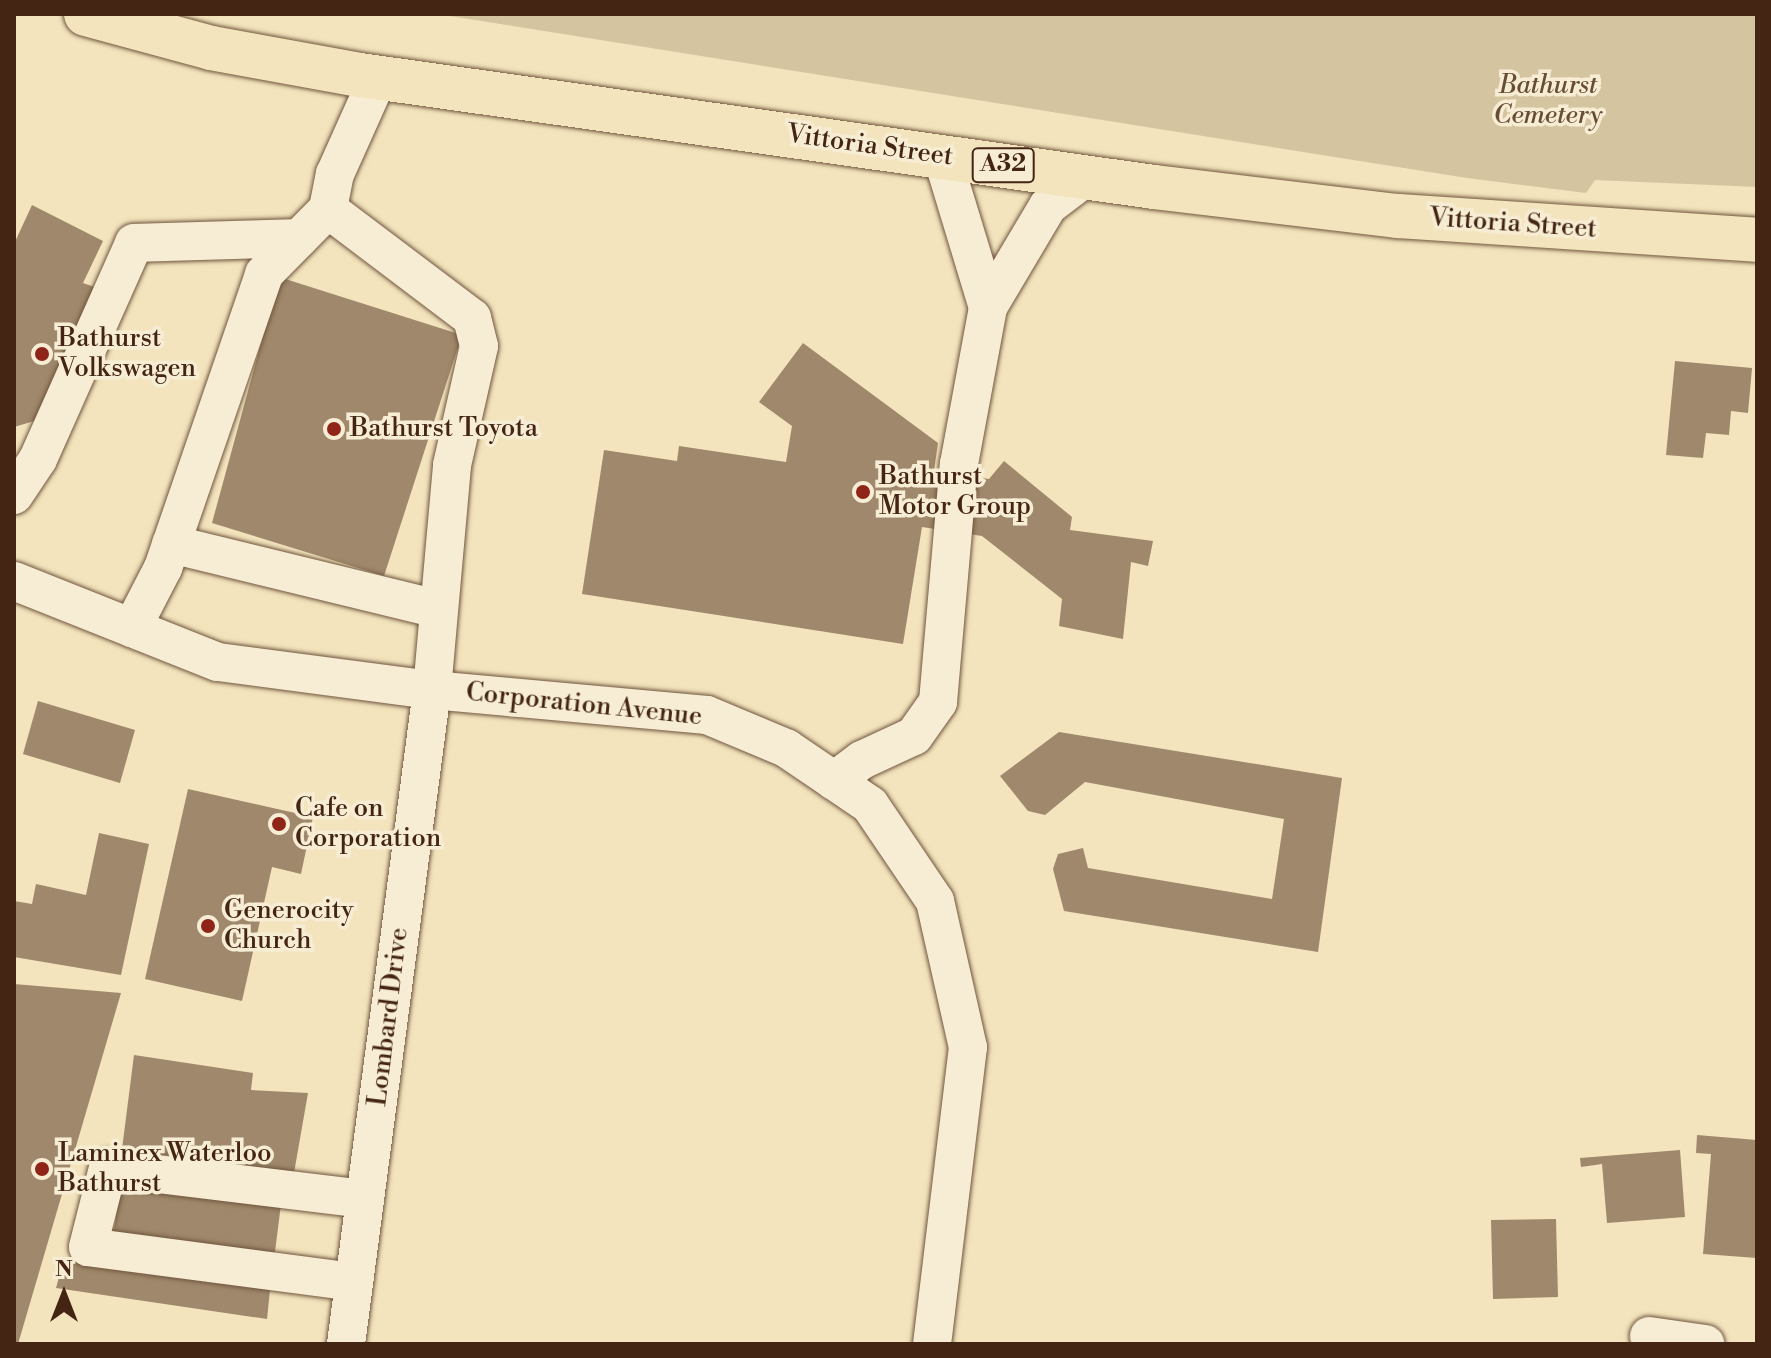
<!DOCTYPE html>
<html>
<head>
<meta charset="utf-8">
<style>
  body { margin:0 }
  #map { position:relative; width:1771px; height:1358px; overflow:hidden; background:#f3e4bd; font-family:"Libre Bodoni",serif }
  div>[style] { position:absolute }
  [style*='--x'] { left:calc(var(--x)*1px); top:calc(var(--y)*1px); width:calc(var(--w)*1px); rotate:calc(var(--a)*1deg) }
  .green>* { inset:0; background:#d5c4a0 }
  .building>* { inset:0; background:#9f886b }
  .roads { filter:drop-shadow(0 0 2px #70553e) drop-shadow(0 0 2px #70553e) }
  .minor>* { height:38px; margin:-19px; padding:0 19px; transform-origin:19px; border-radius:19px; background:#f7edd4 }
  .highway>* { height:44px; margin:-22px; padding:0 22px; transform-origin:22px; border-radius:22px; background:#f3e4bd }
  .dots>* { width:22px; height:22px; translate:-50% -50%; box-sizing:border-box; border:4px solid #f7edd4; border-radius:50% }
  span { translate:-50% -50%; white-space:nowrap; text-align:center; line-height:1.15; -webkit-text-stroke:7px #f7edd4; paint-order:stroke }
  .shield-label span { padding:2px 6px; background:#f7edd4; border:2px solid; border-radius:6px; -webkit-text-stroke-width:0 }
  .shield-label { font-size:24px; color:#442513; font-weight:700 }
  .park-label { font-size:26px; color:#684d36; font-style:italic }
  .street-label { font-size:26px; color:#442513 }
  .poi-label { font-size:26px; color:#442513 }
  .left { translate:0 -50%; text-align:left }
  .frame { position:absolute; inset:0; border:16px solid #442513; pointer-events:none }
  .north { position:absolute; left:24px; top:1254px; width:80px; height:80px; -webkit-text-stroke:6px #f7edd4; paint-order:stroke; rotate:0deg; font-size:22px; font-weight:700; line-height:32px; text-align:center; color:#442513 }
  .north::after { content:''; display:block; margin:auto; width:28px; height:36px; background:#442513; clip-path:polygon(50% 0,100% 100%,50% 72%,0 100%) }
</style>
</head>
<body>
<div id="map">
  <div class="green">
    <div style="clip-path:polygon(437px 14px,1757px 14px,1757px 187px,1595px 180px,1586px 193px,1467px 178px)"></div>
  </div>
  <div class="building">
    <div style="clip-path:polygon(32px 205px,103px 241px,83px 283px,100px 289px,41px 419px,14px 427px,14px 244px)"></div>
    <div style="clip-path:polygon(279px 277px,462px 335px,384px 576px,212px 523px)"></div>
    <div style="clip-path:polygon(803px 343px,938px 443px,934px 471px,989px 479px,1004px 461px,1072px 517px,1070px 530px,1153px 541px,1148px 566px,1131px 562px,1123px 639px,1059px 626px,1062px 599px,982px 536px,922px 527px,903px 644px,582px 594px,604px 450px,677px 461px,679px 446px,786px 462px,792px 426px,759px 402px)"></div>
    <div style="clip-path:polygon(1675px 361px,1752px 368px,1748px 413px,1731px 411px,1729px 435px,1706px 433px,1703px 458px,1666px 455px)"></div>
    <div style="clip-path:polygon(38px 701px,135px 730px,120px 783px,23px 754px)"></div>
    <div style="clip-path:polygon(1059px 732px,1342px 778px,1318px 952px,1064px 911px,1053px 869px,1058px 854px,1083px 848px,1088px 868px,1272px 899px,1284px 819px,1085px 782px,1045px 815px,1028px 811px,1000px 776px)"></div>
    <div style="clip-path:polygon(188px 789px,313px 817px,301px 874px,272px 867px,242px 1001px,145px 979px)"></div>
    <div style="clip-path:polygon(99px 833px,149px 844px,121px 975px,14px 957px,14px 901px,32px 904px,36px 884px,86px 895px)"></div>
    <div style="clip-path:polygon(14px 984px,121px 993px,18px 1344px,14px 1344px)"></div>
    <div style="clip-path:polygon(134px 1055px,253px 1073px,251px 1090px,308px 1093px,294px 1173px,122px 1149px)"></div>
    <div style="clip-path:polygon(1697px 1135px,1757px 1140px,1757px 1258px,1703px 1254px,1711px 1154px,1696px 1153px)"></div>
    <div style="clip-path:polygon(1680px 1150px,1685px 1217px,1607px 1223px,1602px 1164px,1581px 1167px,1580px 1158px)"></div>
    <div style="clip-path:polygon(121px 1184px,281px 1204px,274px 1260px,113px 1237px)"></div>
    <div style="clip-path:polygon(1556px 1219px,1558px 1297px,1493px 1299px,1491px 1220px)"></div>
    <div style="clip-path:polygon(64px 1259px,270px 1290px,267px 1319px,56px 1288px)"></div>
  </div>
  <div class="roads">
    <div class="minor">
      <div style="--x:942;--y:156;--w:158;--a:73.1"></div>
      <div style="--x:14;--y:495;--w:43;--a:-56.3"></div>
      <div style="--x:38;--y:459;--w:236;--a:-66"></div>
      <div style="--x:134;--y:243;--w:165;--a:-1.7"></div>
      <div style="--x:171;--y:544;--w:274;--a:13.7"></div>
      <div style="--x:14;--y:581;--w:219;--a:21.7"></div>
      <div style="--x:218;--y:662;--w:216;--a:7.5"></div>
      <div style="--x:432;--y:690;--w:276;--a:5.2"></div>
      <div style="--x:707;--y:715;--w:86;--a:22.7"></div>
      <div style="--x:786;--y:748;--w:102;--a:34.2"></div>
      <div style="--x:870;--y:805;--w:116;--a:55.9"></div>
      <div style="--x:935;--y:901;--w:150;--a:77.3"></div>
      <div style="--x:968;--y:1047;--w:299;--a:96.9"></div>
      <div style="--x:132;--y:628;--w:68;--a:-62.7"></div>
      <div style="--x:163;--y:568;--w:311;--a:-71"></div>
      <div style="--x:264;--y:274;--w:91;--a:-45.4"></div>
      <div style="--x:834;--y:781;--w:35;--a:-37"></div>
      <div style="--x:862;--y:760;--w:57;--a:-24.8"></div>
      <div style="--x:914;--y:736;--w:42;--a:-54.8"></div>
      <div style="--x:938;--y:702;--w:239;--a:-85"></div>
      <div style="--x:959;--y:464;--w:160;--a:-79.5"></div>
      <div style="--x:988;--y:307;--w:117;--a:-59.3"></div>
      <div style="--x:1048;--y:206;--w:48;--a:-37.3"></div>
      <div style="--x:354;--y:1282;--w:268;--a:-172.5"></div>
      <div style="--x:88;--y:1247;--w:81;--a:-75.8"></div>
      <div style="--x:108;--y:1168;--w:259;--a:6.9"></div>
      <div style="--x:1649;--y:1336;--w:57;--a:8.1"></div>
      <div style="--x:346;--y:1344;--w:660;--a:-82.51"></div>
      <div style="--x:432;--y:690;--w:226;--a:-84.9"></div>
      <div style="--x:452;--y:465;--w:122;--a:-77.2"></div>
      <div style="--x:479;--y:346;--w:29;--a:-104"></div>
      <div style="--x:472;--y:318;--w:181;--a:-142.9"></div>
      <div style="--x:328;--y:209;--w:36;--a:-79"></div>
      <div style="--x:335;--y:174;--w:105;--a:-65.9"></div>
    </div>
    <div class="highway">
      <div style="--x:86;--y:14;--w:130;--a:15.2"></div>
      <div style="--x:211;--y:48;--w:151;--a:10.3"></div>
      <div style="--x:360;--y:75;--w:802;--a:8.03"></div>
      <div style="--x:1154;--y:187;--w:246;--a:6.8"></div>
      <div style="--x:1398;--y:216;--w:360;--a:3.8"></div>
    </div>
  </div>
  <div class="dots">
    <div style="left:42px;top:354px;background:#8f2418"></div>
    <div style="left:334px;top:429px;background:#8f2418"></div>
    <div style="left:863px;top:492px;background:#8f2418"></div>
    <div style="left:279px;top:824px;background:#8f2418"></div>
    <div style="left:208px;top:926px;background:#8f2418"></div>
    <div style="left:42px;top:1169px;background:#8f2418"></div>
  </div>
  <div class="shield-label">
    <span style="left:1003px;top:165px">A32</span>
  </div>
  <div class="park-label">
    <span style="left:1548px;top:101px">Bathurst<br>Cemetery</span>
  </div>
  <div class="street-label">
    <span style="left:870px;top:146px;rotate:8deg">Vittoria Street</span>
    <span style="left:1513px;top:224px;rotate:4deg">Vittoria Street</span>
    <span style="left:584px;top:705px;rotate:6deg">Corporation Avenue</span>
    <span style="left:389px;top:1017px;rotate:-83deg">Lombard Drive</span>
  </div>
  <div class="poi-label">
    <span class="left" style="left:58px;top:354px">Bathurst<br>Volkswagen</span>
    <span class="left" style="left:350px;top:429px">Bathurst Toyota</span>
    <span class="left" style="left:879px;top:492px">Bathurst<br>Motor Group</span>
    <span class="left" style="left:295px;top:824px">Cafe on<br>Corporation</span>
    <span class="left" style="left:224px;top:926px">Generocity<br>Church</span>
    <span class="left" style="left:58px;top:1169px">Laminex Waterloo<br>Bathurst</span>
  </div>
  <div class="frame"></div>
  <div class="north">N</div>
</div>
</body>
</html>
